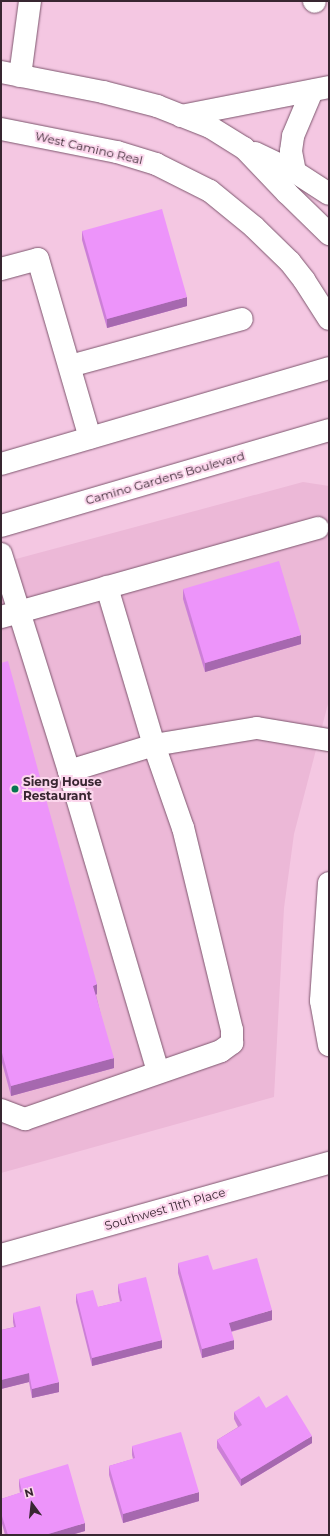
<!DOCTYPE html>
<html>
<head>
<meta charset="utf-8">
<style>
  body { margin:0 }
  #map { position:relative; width:330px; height:1536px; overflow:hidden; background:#f4c7e2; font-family:Montserrat,sans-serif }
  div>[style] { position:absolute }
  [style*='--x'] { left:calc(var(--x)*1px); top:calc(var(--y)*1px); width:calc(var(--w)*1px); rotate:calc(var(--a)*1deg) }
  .built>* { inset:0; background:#ecb8d7 }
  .roads { filter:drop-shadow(0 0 1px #7d566e) drop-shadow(0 0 1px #7d566e) }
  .minor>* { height:22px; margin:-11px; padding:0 11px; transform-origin:11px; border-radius:11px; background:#fff }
  .wall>* { inset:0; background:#cc7fd7 }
  .shaded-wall>* { inset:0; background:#a668af }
  .building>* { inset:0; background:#ed94fa }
  .dots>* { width:11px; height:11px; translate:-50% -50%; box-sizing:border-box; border:2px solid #fcd7ed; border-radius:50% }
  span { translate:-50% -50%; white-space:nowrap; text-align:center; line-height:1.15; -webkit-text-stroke:4px #fcd7ed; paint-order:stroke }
  .street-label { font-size:12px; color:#382631 }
  .poi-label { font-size:12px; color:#382631; font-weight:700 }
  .left { translate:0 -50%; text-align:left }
  .frame { position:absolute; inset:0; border:2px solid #382631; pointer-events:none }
  .north { position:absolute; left:12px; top:1484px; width:40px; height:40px; -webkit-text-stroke:3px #fcd7ed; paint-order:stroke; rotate:345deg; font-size:11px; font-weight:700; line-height:16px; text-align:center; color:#382631 }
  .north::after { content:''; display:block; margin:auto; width:14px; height:18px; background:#382631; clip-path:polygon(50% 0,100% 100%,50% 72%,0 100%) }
</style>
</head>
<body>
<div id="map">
  <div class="built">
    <div style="clip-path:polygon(303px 482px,329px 486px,329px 700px,294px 834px,284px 908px,274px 1097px,1px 1173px,1px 563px)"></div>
  </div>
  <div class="roads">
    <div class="minor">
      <div style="--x:314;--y:1;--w:1;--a:45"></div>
      <div style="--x:1;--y:72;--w:104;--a:11.1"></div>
      <div style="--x:103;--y:92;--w:56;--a:14.5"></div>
      <div style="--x:157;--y:106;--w:57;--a:21.6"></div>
      <div style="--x:210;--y:127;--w:40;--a:32"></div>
      <div style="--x:244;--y:148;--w:62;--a:46.3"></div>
      <div style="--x:287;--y:193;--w:59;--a:44.3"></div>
      <div style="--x:20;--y:76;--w:76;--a:-82.4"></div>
      <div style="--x:181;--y:116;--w:151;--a:-11.1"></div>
      <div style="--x:1;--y:129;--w:118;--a:11.2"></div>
      <div style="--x:117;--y:152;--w:41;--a:17.1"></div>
      <div style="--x:156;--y:164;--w:60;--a:26.6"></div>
      <div style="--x:210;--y:191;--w:57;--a:39.3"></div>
      <div style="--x:254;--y:227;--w:50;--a:44.2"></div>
      <div style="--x:290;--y:262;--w:23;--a:52"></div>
      <div style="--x:304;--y:280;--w:46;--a:57.3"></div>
      <div style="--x:255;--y:153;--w:44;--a:25.4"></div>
      <div style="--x:295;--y:172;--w:40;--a:32.9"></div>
      <div style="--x:295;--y:172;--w:21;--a:-101"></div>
      <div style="--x:291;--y:151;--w:15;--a:-82"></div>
      <div style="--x:293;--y:136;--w:49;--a:-67.1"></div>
      <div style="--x:1;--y:269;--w:38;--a:-15"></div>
      <div style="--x:38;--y:259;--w:186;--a:73.8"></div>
      <div style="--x:70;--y:366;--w:178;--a:-15.3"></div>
      <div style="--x:1;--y:464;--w:342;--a:-16.3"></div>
      <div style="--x:1;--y:526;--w:342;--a:-16.3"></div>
      <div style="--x:1;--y:554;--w:227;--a:72.6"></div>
      <div style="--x:69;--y:771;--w:89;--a:-17"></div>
      <div style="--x:154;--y:745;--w:104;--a:-9.4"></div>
      <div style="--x:257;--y:728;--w:73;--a:9.5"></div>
      <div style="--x:1;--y:617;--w:329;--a:-15.7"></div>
      <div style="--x:69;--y:771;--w:314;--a:73.5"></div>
      <div style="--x:329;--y:883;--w:118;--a:93.9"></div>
      <div style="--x:321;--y:1001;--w:45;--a:79.7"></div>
      <div style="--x:1;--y:1110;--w:26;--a:21"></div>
      <div style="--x:25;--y:1119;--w:207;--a:-19.1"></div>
      <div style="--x:221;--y:1051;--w:14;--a:-36"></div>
      <div style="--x:232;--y:1043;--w:13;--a:-90"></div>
      <div style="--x:232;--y:1030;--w:208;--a:-103.6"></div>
      <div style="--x:183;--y:828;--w:88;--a:-109.3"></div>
      <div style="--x:154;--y:745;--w:165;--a:-106.6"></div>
      <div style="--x:1;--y:1255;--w:341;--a:-15.7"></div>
    </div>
  </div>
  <div class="wall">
    <div style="clip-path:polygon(82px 231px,187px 306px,107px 328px,82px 240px)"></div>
    <div style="clip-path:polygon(183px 589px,301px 644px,205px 672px,183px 599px)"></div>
    <div style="clip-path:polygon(1px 663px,97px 994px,96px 995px,114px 1068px,11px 1096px,1px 1059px)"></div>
    <div style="clip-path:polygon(178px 1263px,272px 1320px,231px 1332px,234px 1349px,202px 1358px,178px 1273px)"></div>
    <div style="clip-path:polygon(118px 1284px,162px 1348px,92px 1366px,76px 1302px,76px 1294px,98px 1307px,120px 1302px,118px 1292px)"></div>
    <div style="clip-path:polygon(13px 1313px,59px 1392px,32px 1398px,29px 1382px,1px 1389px,1px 1330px,14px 1327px,13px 1322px)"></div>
    <div style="clip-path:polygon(266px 1408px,312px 1443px,241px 1486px,217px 1448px,217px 1440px,238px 1427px,234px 1419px,234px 1412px)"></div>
    <div style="clip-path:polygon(132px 1446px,199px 1501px,123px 1523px,109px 1475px,109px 1466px,133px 1459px,132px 1455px)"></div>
    <div style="clip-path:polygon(19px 1479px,85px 1531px,71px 1535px,5px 1535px,1px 1520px,1px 1499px,20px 1493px,19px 1486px)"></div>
  </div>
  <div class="shaded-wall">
    <div style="clip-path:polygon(187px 297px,187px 306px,107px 328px,107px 319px)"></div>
    <div style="clip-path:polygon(301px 635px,301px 644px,205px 672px,205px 663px)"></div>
    <div style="clip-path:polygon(97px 984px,97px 994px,93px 996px,93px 986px)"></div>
    <div style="clip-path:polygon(114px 1058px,114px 1068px,11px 1096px,11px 1086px)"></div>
    <div style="clip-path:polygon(272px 1310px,272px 1320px,229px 1332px,229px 1323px)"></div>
    <div style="clip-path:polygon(162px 1340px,162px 1348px,92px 1366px,92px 1358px)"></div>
    <div style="clip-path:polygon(234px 1340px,234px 1349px,202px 1358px,202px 1349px)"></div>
    <div style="clip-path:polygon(29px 1373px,29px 1382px,1px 1389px,1px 1380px)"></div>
    <div style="clip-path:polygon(59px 1382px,59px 1392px,32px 1398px,32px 1389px)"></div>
    <div style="clip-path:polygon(312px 1436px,312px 1443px,241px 1486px,241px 1479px)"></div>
    <div style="clip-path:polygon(199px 1492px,199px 1501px,123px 1523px,123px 1514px)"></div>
    <div style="clip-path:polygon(85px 1523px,85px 1531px,71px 1535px,45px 1535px)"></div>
  </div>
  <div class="building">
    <div style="clip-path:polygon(162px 209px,187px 297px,107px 319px,82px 231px)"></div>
    <div style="clip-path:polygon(279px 561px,301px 635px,205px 663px,183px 589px)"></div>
    <div style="clip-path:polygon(8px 661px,97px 984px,93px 986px,114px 1058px,11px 1086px,1px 1049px,1px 663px)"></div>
    <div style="clip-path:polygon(208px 1255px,213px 1270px,257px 1258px,272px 1310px,229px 1323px,234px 1340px,202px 1349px,178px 1263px)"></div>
    <div style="clip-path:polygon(146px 1277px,162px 1340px,92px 1358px,76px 1294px,93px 1290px,98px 1307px,122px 1301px,118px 1284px)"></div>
    <div style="clip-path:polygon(40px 1306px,59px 1382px,32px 1389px,29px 1373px,1px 1380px,1px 1330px,16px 1327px,13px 1313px)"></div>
    <div style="clip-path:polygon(287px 1395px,312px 1436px,241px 1479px,217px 1440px,242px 1425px,234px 1412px,259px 1396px,266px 1408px)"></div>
    <div style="clip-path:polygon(181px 1432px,199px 1492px,123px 1514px,109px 1466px,135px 1458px,132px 1446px)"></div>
    <div style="clip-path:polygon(68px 1464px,85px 1523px,45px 1535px,8px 1535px,1px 1513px,1px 1499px,22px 1492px,19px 1479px)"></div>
  </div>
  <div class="dots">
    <div style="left:15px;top:789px;background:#03754f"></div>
  </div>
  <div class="street-label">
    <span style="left:89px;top:148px;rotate:13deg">West Camino Real</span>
    <span style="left:165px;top:478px;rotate:-16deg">Camino Gardens Boulevard</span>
    <span style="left:165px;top:1209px;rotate:-16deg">Southwest 11th Place</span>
  </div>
  <div class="poi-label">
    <span class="left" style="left:23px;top:789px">Sieng House<br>Restaurant</span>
  </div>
  <div class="frame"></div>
  <div class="north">N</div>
</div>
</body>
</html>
